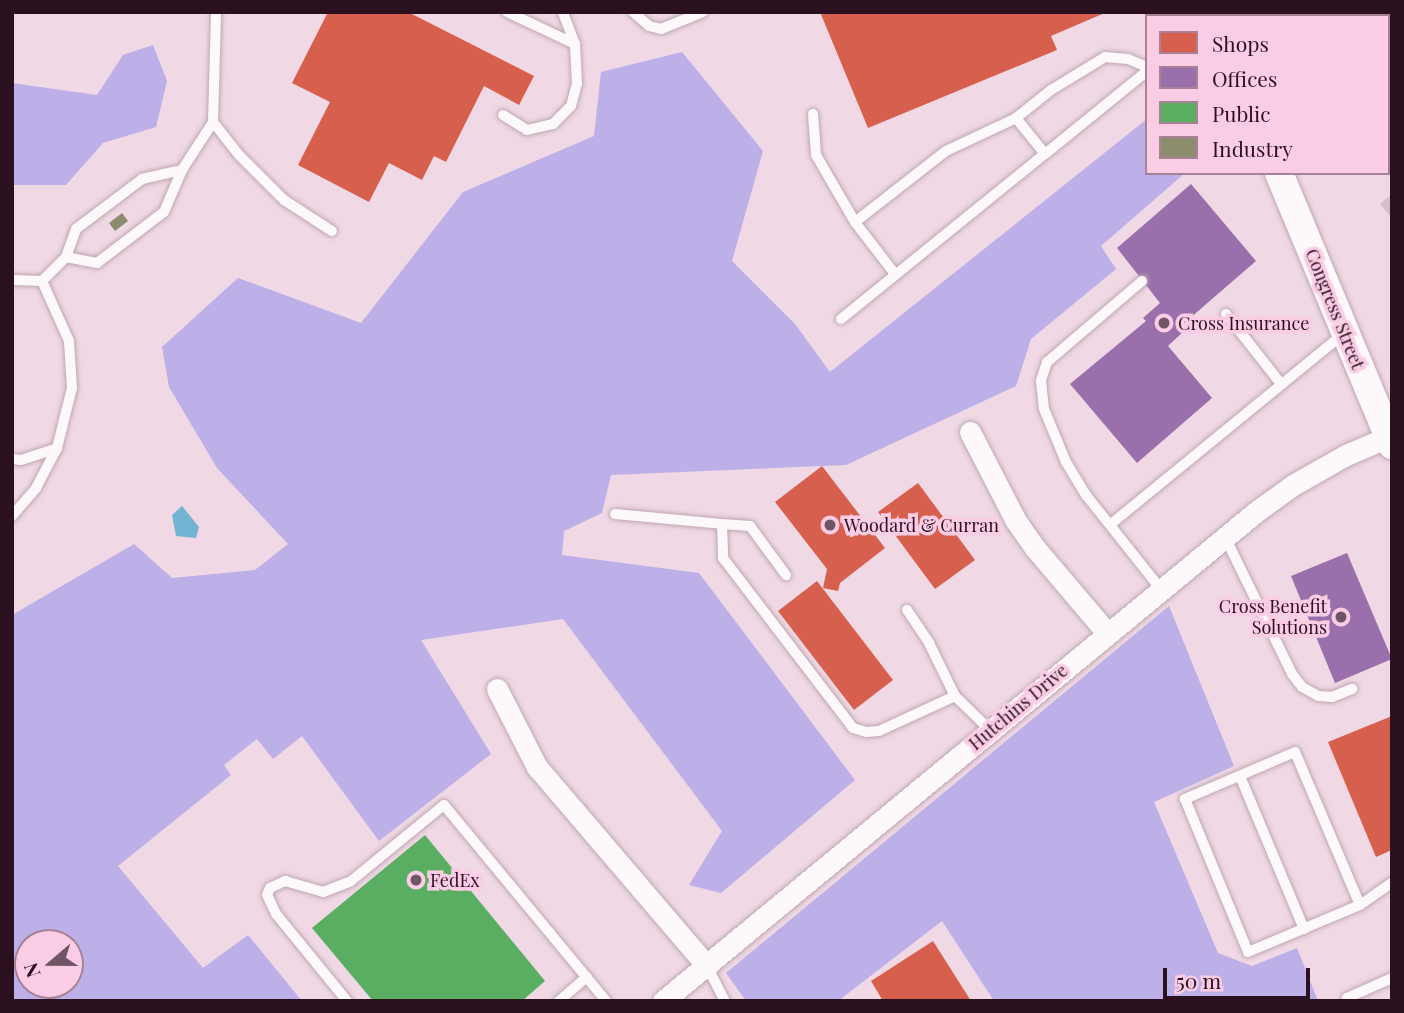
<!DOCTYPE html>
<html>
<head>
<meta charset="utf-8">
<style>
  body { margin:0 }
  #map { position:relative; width:1404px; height:1013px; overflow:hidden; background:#f0d8e4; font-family:"Playfair Display",serif }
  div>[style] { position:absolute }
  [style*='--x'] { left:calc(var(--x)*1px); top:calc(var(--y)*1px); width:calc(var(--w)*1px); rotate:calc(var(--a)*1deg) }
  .forest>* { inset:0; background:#bdafe8 }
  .water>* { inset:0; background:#72b4d2 }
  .shops>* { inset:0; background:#d6604d }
  .offices>* { inset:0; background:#9970ab }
  .public>* { inset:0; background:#5aae61 }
  .industry>* { inset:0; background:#8c8c6e }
  .building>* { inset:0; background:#d7becb }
  .roads { filter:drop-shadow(0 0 2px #bfa7b4) drop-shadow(0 0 2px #bfa7b4) }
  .service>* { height:10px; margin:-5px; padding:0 5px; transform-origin:5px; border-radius:5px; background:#fdf9fb }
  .minor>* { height:21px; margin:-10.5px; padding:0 10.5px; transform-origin:10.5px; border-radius:10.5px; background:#fdf9fb }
  .secondary>* { height:28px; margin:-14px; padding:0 14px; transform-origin:14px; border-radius:14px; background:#fdf9fb }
  .dots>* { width:19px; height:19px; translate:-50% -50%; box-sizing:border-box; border:4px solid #fbcde5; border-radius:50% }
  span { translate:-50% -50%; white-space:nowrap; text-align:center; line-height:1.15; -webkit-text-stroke:7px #fbcde5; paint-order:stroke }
  .street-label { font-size:18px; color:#2b1020 }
  .poi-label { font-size:18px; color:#2b1020 }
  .left { translate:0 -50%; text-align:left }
  .right { translate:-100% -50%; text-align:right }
  .frame { position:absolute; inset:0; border:14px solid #2b1020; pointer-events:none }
  .legend { position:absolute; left:1145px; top:14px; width:245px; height:161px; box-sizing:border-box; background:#fbcde5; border:2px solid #a88196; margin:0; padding:9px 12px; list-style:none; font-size:21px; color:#2b1020 }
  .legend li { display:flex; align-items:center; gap:14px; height:35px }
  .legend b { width:35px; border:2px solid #a88196 }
  .north { position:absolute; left:14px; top:929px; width:70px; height:70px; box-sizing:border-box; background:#fbcde5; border:2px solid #a88196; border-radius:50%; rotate:250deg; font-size:19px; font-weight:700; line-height:28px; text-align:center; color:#2b1020 }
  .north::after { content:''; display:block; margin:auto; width:24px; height:32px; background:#705665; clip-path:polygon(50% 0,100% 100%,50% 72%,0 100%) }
  .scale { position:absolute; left:1163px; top:968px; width:147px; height:32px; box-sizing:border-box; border:4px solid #2b1020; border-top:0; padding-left:9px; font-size:21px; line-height:24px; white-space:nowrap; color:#2b1020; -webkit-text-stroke:5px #fbcde5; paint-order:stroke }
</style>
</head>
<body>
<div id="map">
  <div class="forest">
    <div style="clip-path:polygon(153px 45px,167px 81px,156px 127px,103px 143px,66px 185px,12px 185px,12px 83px,97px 95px,123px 55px)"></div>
    <div style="clip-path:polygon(evenodd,682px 52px,763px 151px,732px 261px,795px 324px,830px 372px,1147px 119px,1147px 173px,1185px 173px,1101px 246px,1116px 269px,1031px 339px,1016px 386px,846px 465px,611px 475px,602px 513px,564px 531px,562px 555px,699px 573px,855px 780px,721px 893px,689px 885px,722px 831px,563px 619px,421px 640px,491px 754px,379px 841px,302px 736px,273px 759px,257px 739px,224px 765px,231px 775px,118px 866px,203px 968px,248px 935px,302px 1001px,12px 1001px,12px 615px,134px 544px,172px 578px,255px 570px,288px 544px,217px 468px,169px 387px,162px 347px,238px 278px,361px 323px,463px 192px,594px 136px,601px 72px,682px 52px,28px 943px,70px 943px,70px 985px,28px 985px,28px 943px)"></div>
    <div style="clip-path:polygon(1169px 606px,1234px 766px,1154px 802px,1218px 953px,1252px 966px,1297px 948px,1318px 1001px,994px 1001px,942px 921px,838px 1001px,746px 1001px,726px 973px)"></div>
  </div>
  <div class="water">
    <div style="clip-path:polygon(182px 506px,199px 527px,196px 538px,176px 536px,172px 515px)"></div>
  </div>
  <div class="shops">
    <div style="clip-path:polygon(328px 12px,408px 12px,534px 76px,519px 105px,484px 86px,446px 162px,434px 156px,422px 180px,389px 163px,369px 202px,298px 165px,330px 102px,292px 83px)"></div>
    <div style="clip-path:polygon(820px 12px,1107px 12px,1051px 36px,1057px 50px,868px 128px)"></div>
    <div style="clip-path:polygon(822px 466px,885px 548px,840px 583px,838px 591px,823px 588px,827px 569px,775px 502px)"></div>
    <div style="clip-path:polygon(918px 483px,975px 560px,935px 589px,878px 512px)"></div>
    <div style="clip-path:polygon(817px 581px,893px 680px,854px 710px,778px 611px)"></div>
    <div style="clip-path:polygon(1392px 716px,1392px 850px,1376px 857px,1328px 742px)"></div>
    <div style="clip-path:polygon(933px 941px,971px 1001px,883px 1001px,871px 981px)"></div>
  </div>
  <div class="offices">
    <div style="clip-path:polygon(1191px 184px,1256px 261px,1182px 325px,1185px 330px,1168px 346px,1212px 398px,1137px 463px,1070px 384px,1146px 321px,1143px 318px,1160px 303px,1117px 248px)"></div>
    <div style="clip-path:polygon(1347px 553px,1392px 659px,1335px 683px,1291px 576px)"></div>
  </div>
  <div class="public">
    <div style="clip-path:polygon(425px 835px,545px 981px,522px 1001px,373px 1001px,312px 928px)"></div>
  </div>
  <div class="industry">
    <div style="clip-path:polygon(122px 213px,128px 221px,115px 231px,109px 223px)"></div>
  </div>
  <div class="building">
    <div style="clip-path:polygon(1392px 194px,1392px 218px,1380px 204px)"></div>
  </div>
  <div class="roads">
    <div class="service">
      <div style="--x:507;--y:12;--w:75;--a:25.2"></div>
      <div style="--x:633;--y:12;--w:21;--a:41"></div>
      <div style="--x:649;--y:26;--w:12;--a:14"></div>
      <div style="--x:661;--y:29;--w:45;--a:-22"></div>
      <div style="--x:1278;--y:12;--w:4;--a:76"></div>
      <div style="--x:1353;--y:12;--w:4;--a:76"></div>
      <div style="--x:1388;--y:63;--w:4;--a:-14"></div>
      <div style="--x:813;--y:114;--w:41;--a:85.8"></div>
      <div style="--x:816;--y:155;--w:78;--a:59.8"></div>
      <div style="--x:503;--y:115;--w:28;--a:32"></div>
      <div style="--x:527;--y:130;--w:27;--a:-13"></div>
      <div style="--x:553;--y:124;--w:25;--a:-45"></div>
      <div style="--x:571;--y:106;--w:23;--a:-75"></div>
      <div style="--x:577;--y:84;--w:40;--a:-92.9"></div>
      <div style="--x:575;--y:44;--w:34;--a:-111"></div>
      <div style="--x:1016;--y:118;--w:46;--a:51.1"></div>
      <div style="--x:1045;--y:154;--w:132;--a:-39.1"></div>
      <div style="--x:213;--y:122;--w:42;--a:51.8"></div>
      <div style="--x:239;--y:155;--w:64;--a:45"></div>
      <div style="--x:284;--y:200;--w:57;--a:32.9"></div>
      <div style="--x:66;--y:257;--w:32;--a:11"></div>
      <div style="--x:97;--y:263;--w:84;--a:-37.3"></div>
      <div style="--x:164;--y:212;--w:46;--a:-66.8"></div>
      <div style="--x:182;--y:170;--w:57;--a:-57.1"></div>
      <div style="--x:213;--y:122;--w:110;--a:-88.4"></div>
      <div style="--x:895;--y:274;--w:66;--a:-127.6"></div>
      <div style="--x:855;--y:222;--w:115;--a:-38"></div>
      <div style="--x:946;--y:151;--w:77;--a:-25.2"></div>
      <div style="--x:1016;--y:118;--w:45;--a:-38.7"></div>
      <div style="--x:1051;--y:90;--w:63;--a:-31.4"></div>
      <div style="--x:1105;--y:57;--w:23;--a:5"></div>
      <div style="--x:1128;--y:59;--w:21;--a:23"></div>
      <div style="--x:12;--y:280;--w:30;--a:2"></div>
      <div style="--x:42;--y:281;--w:34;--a:-45"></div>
      <div style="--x:66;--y:257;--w:30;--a:-70"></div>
      <div style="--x:76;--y:229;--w:83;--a:-37.1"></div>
      <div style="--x:142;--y:179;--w:41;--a:-12.7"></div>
      <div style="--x:1142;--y:281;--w:125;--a:139.5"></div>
      <div style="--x:1047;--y:362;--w:20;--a:108"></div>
      <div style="--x:1041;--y:381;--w:28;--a:84"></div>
      <div style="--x:1044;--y:409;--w:57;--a:67.5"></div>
      <div style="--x:1066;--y:462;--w:39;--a:59"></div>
      <div style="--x:1086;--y:495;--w:119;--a:51.5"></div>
      <div style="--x:1226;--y:314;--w:89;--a:51.8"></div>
      <div style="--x:841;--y:319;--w:262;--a:-39"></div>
      <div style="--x:12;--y:459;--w:9;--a:6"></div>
      <div style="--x:21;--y:460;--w:38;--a:-18"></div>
      <div style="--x:615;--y:514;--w:107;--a:5.3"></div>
      <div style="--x:722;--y:524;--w:34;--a:88"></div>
      <div style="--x:723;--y:558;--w:214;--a:52.6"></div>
      <div style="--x:853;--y:728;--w:14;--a:17"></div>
      <div style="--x:866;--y:732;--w:13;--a:-4"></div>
      <div style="--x:879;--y:731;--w:84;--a:-24.7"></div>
      <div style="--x:12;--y:516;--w:37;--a:-49"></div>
      <div style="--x:36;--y:488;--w:45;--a:-62.3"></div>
      <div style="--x:57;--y:448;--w:62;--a:-76"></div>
      <div style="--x:72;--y:388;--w:47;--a:-93.7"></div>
      <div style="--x:69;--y:341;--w:66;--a:-114.2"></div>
      <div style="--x:722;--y:524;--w:28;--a:4"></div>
      <div style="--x:750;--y:526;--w:61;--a:53.7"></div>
      <div style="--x:1111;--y:524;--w:301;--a:-39.3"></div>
      <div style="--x:1225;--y:537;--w:153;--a:63.9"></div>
      <div style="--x:1292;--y:674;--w:16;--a:52"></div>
      <div style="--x:1302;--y:687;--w:18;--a:29"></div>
      <div style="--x:1318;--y:696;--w:14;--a:4"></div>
      <div style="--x:1332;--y:697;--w:22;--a:-22"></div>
      <div style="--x:907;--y:610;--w:40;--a:56"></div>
      <div style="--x:929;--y:643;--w:59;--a:63.9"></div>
      <div style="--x:955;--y:696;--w:49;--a:44.2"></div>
      <div style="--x:1240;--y:776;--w:166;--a:67.3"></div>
      <div style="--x:1360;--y:905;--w:166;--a:-113"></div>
      <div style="--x:1295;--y:752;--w:120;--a:156.9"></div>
      <div style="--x:1185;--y:799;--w:165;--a:67.6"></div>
      <div style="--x:1248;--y:952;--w:121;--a:-22.8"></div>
      <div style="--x:1360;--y:905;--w:39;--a:-35"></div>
      <div style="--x:707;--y:966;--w:39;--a:63"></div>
      <div style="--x:347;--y:1001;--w:112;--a:-129.2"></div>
      <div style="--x:276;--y:914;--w:21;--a:-115"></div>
      <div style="--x:267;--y:895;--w:8;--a:-67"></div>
      <div style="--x:270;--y:888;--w:17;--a:-25"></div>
      <div style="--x:285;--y:881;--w:40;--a:16"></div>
      <div style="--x:323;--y:892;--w:30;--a:-21"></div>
      <div style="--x:351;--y:881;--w:120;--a:-39.3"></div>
      <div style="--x:444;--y:805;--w:254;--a:50.4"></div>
      <div style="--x:559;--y:1001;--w:37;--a:-41"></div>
      <div style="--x:1349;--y:1001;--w:4;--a:-124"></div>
      <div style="--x:1347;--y:998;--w:49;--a:-24"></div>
    </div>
    <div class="minor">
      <div style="--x:970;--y:432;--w:100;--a:62.7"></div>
      <div style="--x:1016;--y:521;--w:33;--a:55"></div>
      <div style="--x:1035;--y:548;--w:111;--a:49.7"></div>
      <div style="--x:497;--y:689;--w:88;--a:62.9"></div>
      <div style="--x:537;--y:767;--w:262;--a:49.5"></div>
      <div style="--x:663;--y:1001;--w:770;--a:-39.52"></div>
      <div style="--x:1257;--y:511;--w:44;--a:-35.8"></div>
      <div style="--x:1293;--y:485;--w:61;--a:-29.5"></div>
      <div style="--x:1346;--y:455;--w:46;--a:-23.2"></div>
    </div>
    <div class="secondary">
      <div style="--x:1212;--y:12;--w:4;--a:63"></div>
      <div style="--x:1279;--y:173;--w:295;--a:67.4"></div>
    </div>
  </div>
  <div class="dots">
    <div style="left:1164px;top:323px;background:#705665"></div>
    <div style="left:830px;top:525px;background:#705665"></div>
    <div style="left:1341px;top:617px;background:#705665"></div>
    <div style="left:416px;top:880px;background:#705665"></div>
  </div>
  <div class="street-label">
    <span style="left:1335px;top:309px;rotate:68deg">Congress Street</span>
    <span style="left:1018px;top:707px;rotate:-40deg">Hutchins Drive</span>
  </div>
  <div class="poi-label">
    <span class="left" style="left:1178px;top:323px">Cross Insurance</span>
    <span class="left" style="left:844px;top:525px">Woodard &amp; Curran</span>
    <span class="right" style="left:1327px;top:617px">Cross Benefit<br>Solutions</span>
    <span class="left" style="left:430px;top:880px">FedEx</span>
  </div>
  <div class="frame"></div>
  <ul class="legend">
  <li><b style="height:19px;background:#d6604d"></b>Shops</li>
  <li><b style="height:19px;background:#9970ab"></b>Offices</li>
  <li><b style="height:19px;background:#5aae61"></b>Public</li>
  <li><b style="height:19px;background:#8c8c6e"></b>Industry</li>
  </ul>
  <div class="north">N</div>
  <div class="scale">50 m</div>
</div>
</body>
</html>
